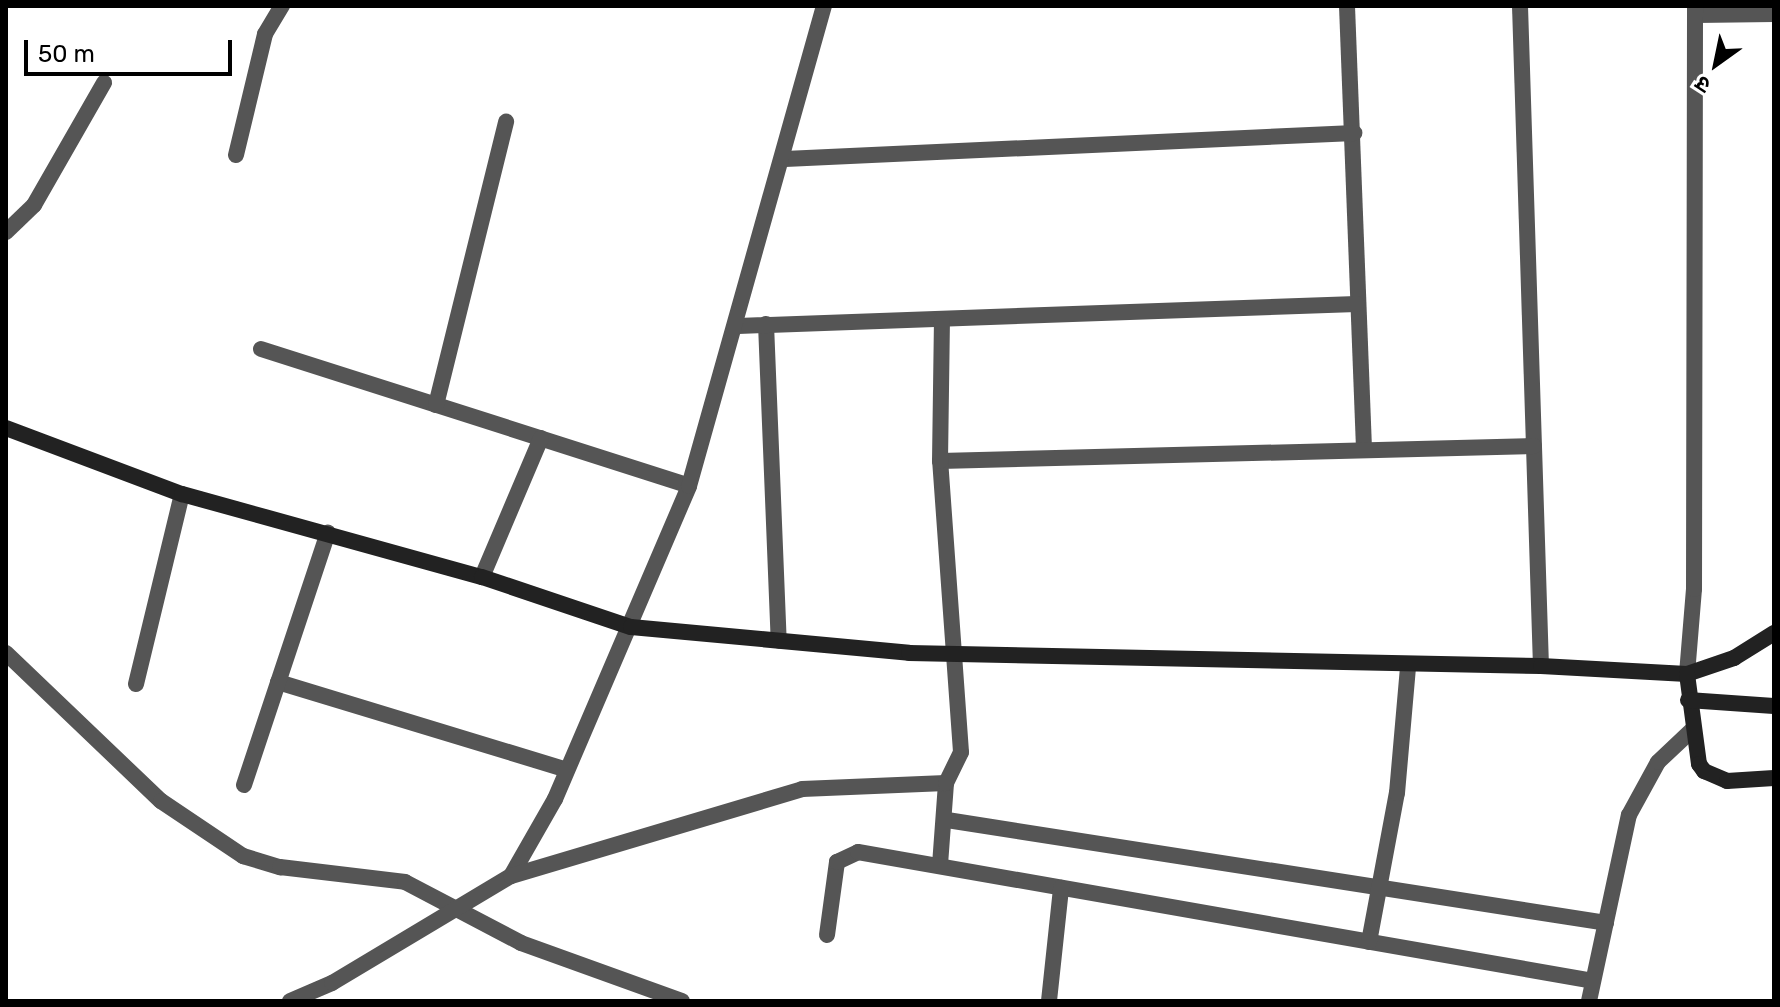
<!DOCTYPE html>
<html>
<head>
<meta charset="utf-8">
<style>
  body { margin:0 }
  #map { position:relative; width:1780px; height:1007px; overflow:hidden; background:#fff; font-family:Rubik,"Noto Sans Devanagari",sans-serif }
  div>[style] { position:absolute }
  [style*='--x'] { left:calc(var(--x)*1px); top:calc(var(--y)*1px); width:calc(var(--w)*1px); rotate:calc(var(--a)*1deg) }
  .street>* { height:16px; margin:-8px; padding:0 8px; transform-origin:8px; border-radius:8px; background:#555 }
  .secondary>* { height:16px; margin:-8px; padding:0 8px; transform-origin:8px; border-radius:8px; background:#222 }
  span { translate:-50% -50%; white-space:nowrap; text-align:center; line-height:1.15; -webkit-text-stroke:6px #fff; paint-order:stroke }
  .frame { position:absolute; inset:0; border:8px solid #000; pointer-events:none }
  .north { position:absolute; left:1676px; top:24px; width:80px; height:80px; -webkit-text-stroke:6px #fff; paint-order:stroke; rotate:213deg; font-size:22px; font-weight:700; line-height:32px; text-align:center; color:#000 }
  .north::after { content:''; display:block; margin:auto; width:28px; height:36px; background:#000; clip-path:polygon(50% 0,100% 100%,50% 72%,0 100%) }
  .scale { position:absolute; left:24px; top:40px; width:208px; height:36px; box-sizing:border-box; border:4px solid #000; border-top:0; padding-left:10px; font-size:24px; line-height:28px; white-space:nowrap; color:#000; -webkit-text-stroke:6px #fff; paint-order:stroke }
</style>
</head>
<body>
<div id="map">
  <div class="street">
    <div style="--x:1347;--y:6;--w:443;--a:87.8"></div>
    <div style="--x:1520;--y:6;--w:660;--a:88.18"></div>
    <div style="--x:1696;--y:15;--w:78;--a:-0.7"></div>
    <div style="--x:236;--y:155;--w:124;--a:-76.5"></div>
    <div style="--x:265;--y:34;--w:33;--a:-59"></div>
    <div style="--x:785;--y:159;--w:570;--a:-2.62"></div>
    <div style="--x:6;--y:232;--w:39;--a:-44"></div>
    <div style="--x:34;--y:205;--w:141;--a:-60.2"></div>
    <div style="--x:766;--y:324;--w:317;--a:87.7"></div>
    <div style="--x:738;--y:326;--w:619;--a:-2.04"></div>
    <div style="--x:261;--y:349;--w:449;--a:17.7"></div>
    <div style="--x:436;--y:405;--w:292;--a:-76.1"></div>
    <div style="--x:940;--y:461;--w:594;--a:-1.45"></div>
    <div style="--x:482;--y:577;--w:151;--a:-67"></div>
    <div style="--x:6;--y:653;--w:214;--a:43.7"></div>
    <div style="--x:161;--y:801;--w:99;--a:33.9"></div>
    <div style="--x:243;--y:856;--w:39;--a:17"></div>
    <div style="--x:280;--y:867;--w:126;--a:6.8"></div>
    <div style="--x:405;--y:882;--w:131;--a:27.7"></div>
    <div style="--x:521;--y:943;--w:171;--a:19.8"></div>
    <div style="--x:1687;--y:674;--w:85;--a:-85.3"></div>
    <div style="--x:1694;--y:589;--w:583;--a:-89.9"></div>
    <div style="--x:278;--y:682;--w:302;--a:16.9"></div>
    <div style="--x:136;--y:684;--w:195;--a:-76.4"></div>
    <div style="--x:244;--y:785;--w:266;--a:-71.6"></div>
    <div style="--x:947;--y:820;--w:667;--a:8.88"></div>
    <div style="--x:940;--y:865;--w:82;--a:-85.8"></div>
    <div style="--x:511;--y:876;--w:89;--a:-60.3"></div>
    <div style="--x:555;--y:799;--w:340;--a:-66.8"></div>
    <div style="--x:689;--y:486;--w:499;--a:-74.3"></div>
    <div style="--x:827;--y:935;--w:74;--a:-82.2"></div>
    <div style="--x:837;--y:862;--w:23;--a:-25"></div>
    <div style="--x:858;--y:852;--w:746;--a:9.95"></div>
    <div style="--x:1369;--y:942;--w:152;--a:-79.4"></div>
    <div style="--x:1397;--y:793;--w:127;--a:-85"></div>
    <div style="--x:290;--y:1001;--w:46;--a:-23.2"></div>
    <div style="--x:332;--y:983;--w:209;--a:-30.9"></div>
    <div style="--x:511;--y:876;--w:304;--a:-16.6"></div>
    <div style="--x:802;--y:789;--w:144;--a:-2.4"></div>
    <div style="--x:946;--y:783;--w:34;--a:-64"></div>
    <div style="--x:961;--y:752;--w:292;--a:-94.1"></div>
    <div style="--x:940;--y:461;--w:141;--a:-89.2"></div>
    <div style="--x:1049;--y:1001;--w:114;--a:-83.9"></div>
    <div style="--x:1589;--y:1001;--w:190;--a:-77.9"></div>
    <div style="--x:1629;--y:815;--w:60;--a:-61.3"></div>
    <div style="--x:1658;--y:762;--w:48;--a:-43.3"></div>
  </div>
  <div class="secondary">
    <div style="--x:6;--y:428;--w:188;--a:20.6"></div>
    <div style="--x:182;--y:494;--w:311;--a:15.5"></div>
    <div style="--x:482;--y:577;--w:157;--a:18.6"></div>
    <div style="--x:631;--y:627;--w:279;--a:5.3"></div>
    <div style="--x:909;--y:653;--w:632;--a:1.18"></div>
    <div style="--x:1541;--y:666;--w:146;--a:3.1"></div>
    <div style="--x:1687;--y:674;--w:50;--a:-18.8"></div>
    <div style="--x:1734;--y:658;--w:47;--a:-32"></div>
    <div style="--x:1687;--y:674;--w:91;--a:82.4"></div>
    <div style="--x:1699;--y:764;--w:9;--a:54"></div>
    <div style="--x:1704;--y:771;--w:25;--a:23"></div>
    <div style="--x:1727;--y:781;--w:47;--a:-3.7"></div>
    <div style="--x:1688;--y:700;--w:86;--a:4"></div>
  </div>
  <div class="frame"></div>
  <div class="north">उ</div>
  <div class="scale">50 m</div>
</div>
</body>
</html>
